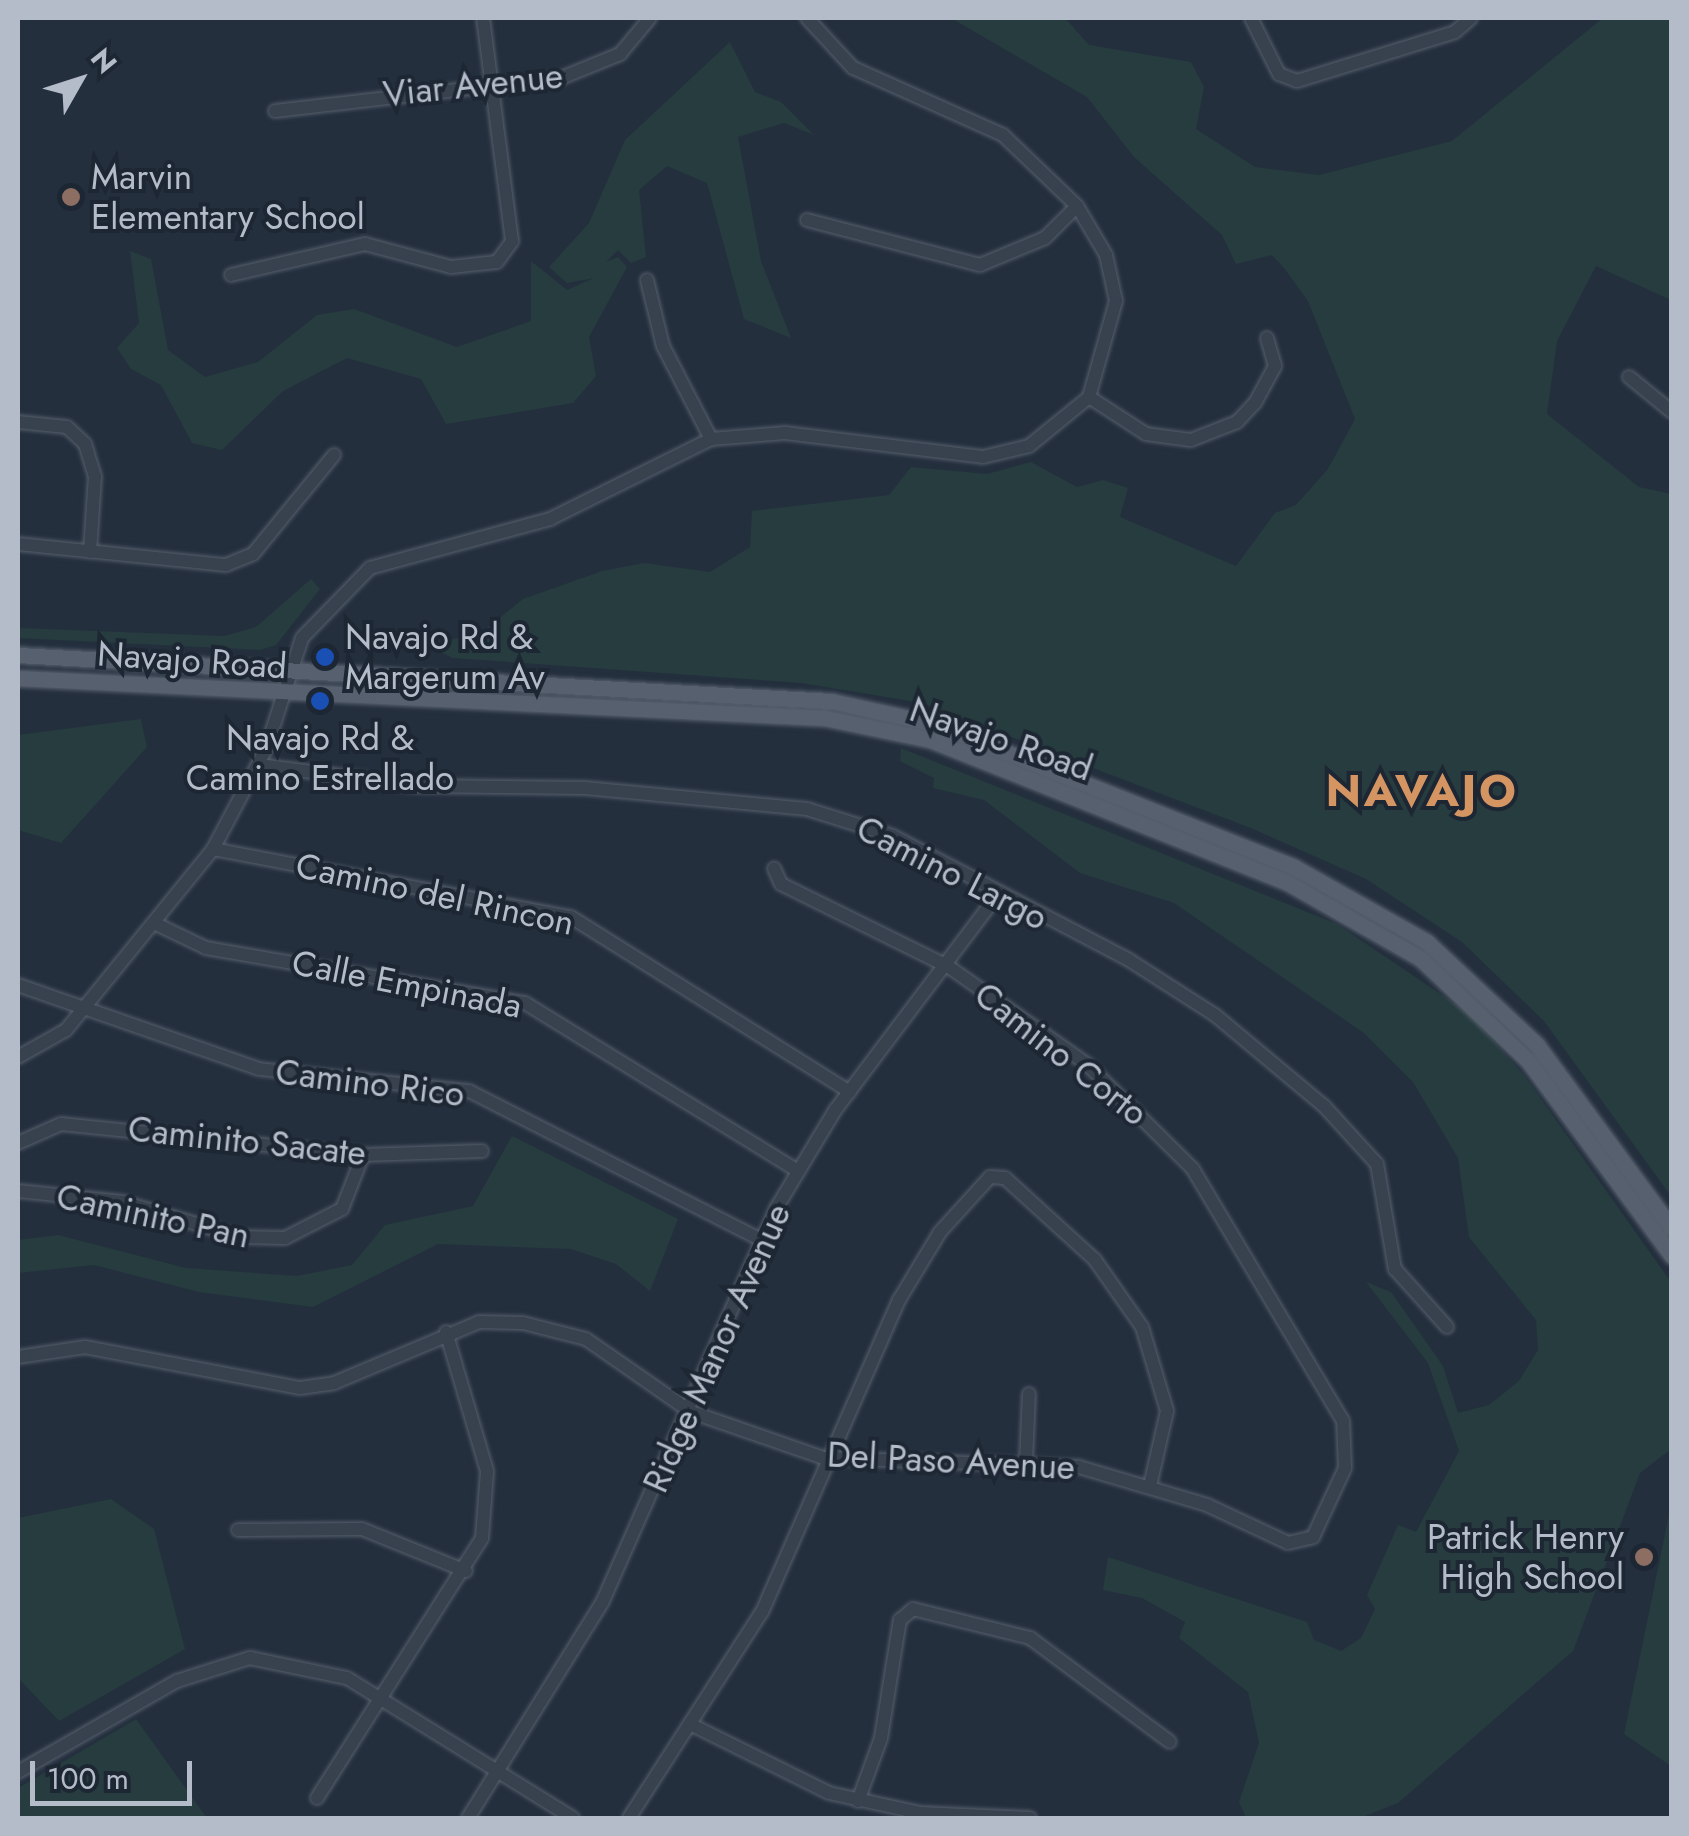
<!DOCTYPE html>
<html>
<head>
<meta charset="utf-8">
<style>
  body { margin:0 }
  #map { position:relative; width:1689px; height:1836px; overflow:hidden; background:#242f3e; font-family:Jost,sans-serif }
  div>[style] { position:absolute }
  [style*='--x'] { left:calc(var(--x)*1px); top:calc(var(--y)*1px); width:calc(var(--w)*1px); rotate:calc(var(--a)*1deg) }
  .green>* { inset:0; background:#263c3f }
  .roads { filter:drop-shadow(0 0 2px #565f6c) drop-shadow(0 0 2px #565f6c) }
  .minor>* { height:12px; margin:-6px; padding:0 6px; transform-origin:6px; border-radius:6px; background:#38414e }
  .major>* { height:15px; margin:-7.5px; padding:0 7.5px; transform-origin:7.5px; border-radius:7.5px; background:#56606e }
  .dots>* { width:28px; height:28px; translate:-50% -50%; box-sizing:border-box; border:5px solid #1d2633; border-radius:50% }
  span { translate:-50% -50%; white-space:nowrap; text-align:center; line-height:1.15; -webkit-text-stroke:8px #1d2633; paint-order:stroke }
  .street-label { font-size:35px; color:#b4bcc9 }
  .poi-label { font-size:35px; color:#b4bcc9 }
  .left { translate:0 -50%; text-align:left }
  .right { translate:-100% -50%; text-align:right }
  .district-label { font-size:45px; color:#d59563; font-weight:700; letter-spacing:2.5px }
  .frame { position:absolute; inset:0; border:20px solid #b4bcc9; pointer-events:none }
  .north { position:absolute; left:30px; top:30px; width:100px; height:100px; -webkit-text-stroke:8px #1d2633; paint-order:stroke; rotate:51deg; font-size:28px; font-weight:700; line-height:40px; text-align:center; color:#b4bcc9 }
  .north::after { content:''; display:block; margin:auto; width:35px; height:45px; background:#b4bcc9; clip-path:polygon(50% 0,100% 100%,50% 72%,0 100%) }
  .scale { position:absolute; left:30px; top:1761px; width:162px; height:45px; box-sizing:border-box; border:5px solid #b4bcc9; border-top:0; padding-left:12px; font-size:30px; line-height:35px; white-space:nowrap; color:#b4bcc9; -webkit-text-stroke:8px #1d2633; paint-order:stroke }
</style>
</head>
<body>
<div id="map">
  <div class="green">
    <div style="clip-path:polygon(951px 18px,1065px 18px,1089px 45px,1191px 62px,1204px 87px,1196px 129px,1255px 167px,1319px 175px,1452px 141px,1603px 18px,1671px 18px,1671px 300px,1596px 266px,1557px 341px,1547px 414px,1639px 487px,1671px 494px,1671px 1196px,1544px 1021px,1462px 942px,1366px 879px,1251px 828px,922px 703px,801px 683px,453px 658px,423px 644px,478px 635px,523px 599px,602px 571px,644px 563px,710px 572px,750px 547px,752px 511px,889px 495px,911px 467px,987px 474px,1031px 462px,1077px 487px,1103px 480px,1128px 488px,1120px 517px,1236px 566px,1275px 513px,1296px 505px,1328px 469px,1355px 419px,1308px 301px,1284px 268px,1272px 255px,1236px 264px,1222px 235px,1134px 157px,1087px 97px)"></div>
    <div style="clip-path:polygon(730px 42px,755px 92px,781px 102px,814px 135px,784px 123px,738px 137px,761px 261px,791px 338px,744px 319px,707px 183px,667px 166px,639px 190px,646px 257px,631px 263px,618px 250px,606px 262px,618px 257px,627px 267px,589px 337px,596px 376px,573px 403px,446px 424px,421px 379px,347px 358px,283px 391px,222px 450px,192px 443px,161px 385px,131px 369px,117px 348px,139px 323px,130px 251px,151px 259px,168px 350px,205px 377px,258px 362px,317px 315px,354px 309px,457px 347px,531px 321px,531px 261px,567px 290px,594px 278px,567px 283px,549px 267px,589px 223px,625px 140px)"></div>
    <div style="clip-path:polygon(311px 579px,320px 589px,276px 645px,259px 650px,18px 638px,18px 628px,224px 636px,256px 627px)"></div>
    <div style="clip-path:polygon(141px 719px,147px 747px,61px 843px,18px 830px,18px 735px)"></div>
    <div style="clip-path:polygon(901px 748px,1337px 924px,1467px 1012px,1524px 1075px,1671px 1282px,1671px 1449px,1640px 1473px,1573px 1651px,1398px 1803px,1360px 1818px,1246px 1818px,1239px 1802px,1259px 1743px,1248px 1692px,1179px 1638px,1185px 1622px,1142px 1598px,1103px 1590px,1108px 1557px,1307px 1622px,1314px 1640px,1341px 1651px,1361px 1638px,1375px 1609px,1367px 1595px,1398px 1525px,1416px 1532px,1459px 1451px,1428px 1363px,1366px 1282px,1391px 1292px,1443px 1366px,1458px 1413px,1489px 1405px,1519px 1381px,1538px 1350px,1536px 1320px,1469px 1237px,1458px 1158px,1413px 1082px,1364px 1033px,1174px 903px,1080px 873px,984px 800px,933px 788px,934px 778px,900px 761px)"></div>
    <div style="clip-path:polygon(512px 1136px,678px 1219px,650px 1291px,616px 1264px,571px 1249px,438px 1244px,313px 1307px,199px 1292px,94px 1265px,18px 1273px,18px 1240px,58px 1235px,186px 1268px,297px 1276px,352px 1265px,385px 1225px,473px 1206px)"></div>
    <div style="clip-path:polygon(111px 1499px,154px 1529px,185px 1649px,59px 1721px,18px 1678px,18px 1518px)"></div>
    <div style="clip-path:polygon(1671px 1505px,1671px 1766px,1624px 1734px)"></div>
    <div style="clip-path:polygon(136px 1719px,207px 1818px,18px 1818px,18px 1788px)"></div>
  </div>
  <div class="roads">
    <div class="minor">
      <div style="--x:1251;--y:18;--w:63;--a:63.4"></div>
      <div style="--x:1279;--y:74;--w:19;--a:21"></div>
      <div style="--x:1297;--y:81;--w:165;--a:-17.2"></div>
      <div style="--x:1455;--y:32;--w:21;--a:-41"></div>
      <div style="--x:275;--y:111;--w:288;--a:-6.6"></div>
      <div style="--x:561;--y:78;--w:64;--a:-22.1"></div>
      <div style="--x:620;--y:54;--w:47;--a:-50.2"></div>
      <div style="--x:807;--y:220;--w:179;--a:14.6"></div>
      <div style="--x:980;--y:265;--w:70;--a:-22.6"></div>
      <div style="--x:1045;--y:238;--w:45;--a:-45"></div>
      <div style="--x:231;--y:275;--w:138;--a:-13"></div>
      <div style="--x:365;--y:244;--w:89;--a:15"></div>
      <div style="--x:451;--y:267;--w:46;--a:-6.2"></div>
      <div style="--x:497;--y:262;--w:26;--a:-54"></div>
      <div style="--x:512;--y:241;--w:225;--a:-97.4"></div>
      <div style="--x:647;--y:280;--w:68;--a:76.4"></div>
      <div style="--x:663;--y:346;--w:105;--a:62.7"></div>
      <div style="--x:1629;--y:377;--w:55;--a:39.1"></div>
      <div style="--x:1089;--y:397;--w:68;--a:33"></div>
      <div style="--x:1146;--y:434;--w:45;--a:7.6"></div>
      <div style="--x:1191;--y:440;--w:49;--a:-21.4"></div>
      <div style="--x:1237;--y:422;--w:26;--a:-47"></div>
      <div style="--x:1255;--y:403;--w:42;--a:-61.6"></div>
      <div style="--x:1275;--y:366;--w:29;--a:-106"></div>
      <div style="--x:18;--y:422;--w:49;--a:5.8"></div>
      <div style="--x:67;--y:427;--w:25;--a:43"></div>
      <div style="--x:85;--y:444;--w:34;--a:73"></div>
      <div style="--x:95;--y:476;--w:76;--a:93.8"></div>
      <div style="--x:18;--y:544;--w:209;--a:5.8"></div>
      <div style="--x:226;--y:565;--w:29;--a:-22"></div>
      <div style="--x:253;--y:554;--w:128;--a:-50.7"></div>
      <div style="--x:259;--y:765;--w:159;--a:7.6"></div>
      <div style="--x:417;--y:786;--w:168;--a:0.7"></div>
      <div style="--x:585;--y:788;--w:223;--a:5.4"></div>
      <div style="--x:807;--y:809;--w:90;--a:17.4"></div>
      <div style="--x:893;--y:836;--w:267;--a:27.7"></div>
      <div style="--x:1129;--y:960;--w:102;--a:32.6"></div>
      <div style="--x:1215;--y:1015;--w:142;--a:39.9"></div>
      <div style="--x:1324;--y:1106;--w:79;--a:47.6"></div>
      <div style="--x:1377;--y:1164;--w:107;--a:80.3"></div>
      <div style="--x:1395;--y:1269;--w:78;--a:48.1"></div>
      <div style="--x:213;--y:849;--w:364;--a:10.8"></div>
      <div style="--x:571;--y:917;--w:329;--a:32.1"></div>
      <div style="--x:156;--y:924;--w:55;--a:25.6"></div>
      <div style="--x:206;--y:948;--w:324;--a:9.8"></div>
      <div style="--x:525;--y:1003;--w:321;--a:31.6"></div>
      <div style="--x:18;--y:985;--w:255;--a:19.2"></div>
      <div style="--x:259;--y:1069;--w:211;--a:6"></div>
      <div style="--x:469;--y:1091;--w:331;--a:27"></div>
      <div style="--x:18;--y:1057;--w:55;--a:-29.4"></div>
      <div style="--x:66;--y:1030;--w:233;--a:-50.9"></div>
      <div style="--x:213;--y:849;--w:113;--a:-62.1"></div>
      <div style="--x:266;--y:749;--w:117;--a:-72"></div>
      <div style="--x:302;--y:638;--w:98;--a:-45.8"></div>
      <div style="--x:370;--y:568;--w:187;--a:-15.2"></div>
      <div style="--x:550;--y:519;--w:180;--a:-26.4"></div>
      <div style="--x:711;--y:439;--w:74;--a:-4.6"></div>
      <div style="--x:785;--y:433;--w:199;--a:6.9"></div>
      <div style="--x:983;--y:457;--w:47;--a:-13.4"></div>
      <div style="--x:1029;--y:446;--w:77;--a:-39.2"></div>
      <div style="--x:1089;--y:397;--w:100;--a:-74.3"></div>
      <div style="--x:1116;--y:301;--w:47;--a:-102.3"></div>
      <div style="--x:1106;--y:255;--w:57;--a:-120.6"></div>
      <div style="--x:1077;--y:206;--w:103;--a:-136.2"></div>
      <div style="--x:1003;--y:135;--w:164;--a:-155.9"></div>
      <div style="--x:853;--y:68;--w:68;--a:-132.6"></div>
      <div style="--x:18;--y:1143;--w:47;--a:-23.8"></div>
      <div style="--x:61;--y:1124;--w:304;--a:5.9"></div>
      <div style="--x:363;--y:1155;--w:119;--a:-1.9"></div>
      <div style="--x:18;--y:1191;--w:106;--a:6"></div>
      <div style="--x:123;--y:1202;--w:122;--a:16.7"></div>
      <div style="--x:240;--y:1237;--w:45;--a:1.3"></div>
      <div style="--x:285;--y:1238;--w:64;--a:-27"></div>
      <div style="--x:342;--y:1209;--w:58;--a:-68.7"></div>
      <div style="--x:18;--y:1357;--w:68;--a:-8.5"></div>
      <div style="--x:85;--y:1347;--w:219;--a:10.8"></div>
      <div style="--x:300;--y:1388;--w:34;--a:-8"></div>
      <div style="--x:334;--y:1383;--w:157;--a:-22.8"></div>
      <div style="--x:479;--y:1322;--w:44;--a:1.3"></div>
      <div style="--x:523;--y:1323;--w:65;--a:14.3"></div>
      <div style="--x:586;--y:1339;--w:128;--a:34.8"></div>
      <div style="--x:691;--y:1412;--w:141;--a:19.1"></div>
      <div style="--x:824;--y:1458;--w:255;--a:2"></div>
      <div style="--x:1079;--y:1467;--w:134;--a:16.5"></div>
      <div style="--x:1207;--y:1505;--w:89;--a:25.1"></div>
      <div style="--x:1288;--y:1543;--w:26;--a:-13"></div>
      <div style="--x:1313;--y:1537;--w:76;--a:-65.1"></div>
      <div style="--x:1345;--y:1468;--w:47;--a:-92.4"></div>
      <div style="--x:1343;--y:1421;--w:293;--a:-120.8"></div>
      <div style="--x:1193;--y:1169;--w:148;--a:-135.3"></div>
      <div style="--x:1088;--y:1065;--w:170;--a:-144.8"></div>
      <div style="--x:949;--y:967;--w:187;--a:-153.7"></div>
      <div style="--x:781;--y:884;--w:17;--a:-114"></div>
      <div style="--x:1026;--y:1462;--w:68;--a:-87.5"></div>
      <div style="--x:238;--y:1530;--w:124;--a:-0.5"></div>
      <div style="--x:362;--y:1529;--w:112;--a:22"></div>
      <div style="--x:690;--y:1724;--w:155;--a:26.4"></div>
      <div style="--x:829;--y:1793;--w:94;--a:12.3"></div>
      <div style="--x:921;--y:1813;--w:109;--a:2.6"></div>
      <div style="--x:18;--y:1772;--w:183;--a:-29.8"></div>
      <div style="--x:177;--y:1681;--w:77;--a:-17.5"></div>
      <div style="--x:250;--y:1658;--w:99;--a:11.7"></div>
      <div style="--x:347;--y:1678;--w:266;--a:31.8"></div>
      <div style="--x:317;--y:1798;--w:308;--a:-57.6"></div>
      <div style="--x:482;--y:1538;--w:67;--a:-85.7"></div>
      <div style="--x:487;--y:1471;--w:145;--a:-106.4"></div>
      <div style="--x:858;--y:1801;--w:67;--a:-69.9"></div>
      <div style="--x:881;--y:1738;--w:120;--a:-80.9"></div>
      <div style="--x:900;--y:1620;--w:17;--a:-40"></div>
      <div style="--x:913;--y:1609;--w:121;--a:13.9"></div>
      <div style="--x:1030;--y:1638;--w:174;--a:36.6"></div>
      <div style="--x:468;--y:1818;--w:253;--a:-58.1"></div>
      <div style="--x:602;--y:1603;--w:433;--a:-66.2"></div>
      <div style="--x:777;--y:1207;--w:114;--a:-59"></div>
      <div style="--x:836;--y:1109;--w:266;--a:-53"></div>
      <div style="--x:629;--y:1818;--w:245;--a:-57.2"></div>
      <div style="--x:762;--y:1612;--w:341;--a:-66.3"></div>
      <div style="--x:899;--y:1300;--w:79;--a:-58.9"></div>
      <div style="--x:940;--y:1232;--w:74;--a:-47.7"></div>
      <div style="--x:990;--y:1177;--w:15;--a:4"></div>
      <div style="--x:1005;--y:1178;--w:122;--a:42.3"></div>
      <div style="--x:1095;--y:1260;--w:82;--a:55"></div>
      <div style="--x:1142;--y:1327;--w:88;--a:73.4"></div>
      <div style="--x:1167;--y:1411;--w:77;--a:102.8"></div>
    </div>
    <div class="major">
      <div style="--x:18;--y:655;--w:814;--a:3.24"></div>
      <div style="--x:831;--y:701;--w:107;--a:12.5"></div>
      <div style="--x:935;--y:724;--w:386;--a:21.7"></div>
      <div style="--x:1294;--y:867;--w:153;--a:29.4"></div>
      <div style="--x:1427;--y:942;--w:151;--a:43.1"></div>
      <div style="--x:1537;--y:1045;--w:228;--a:53.7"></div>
      <div style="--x:18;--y:678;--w:808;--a:2.84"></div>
      <div style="--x:825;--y:718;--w:108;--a:11.7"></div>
      <div style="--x:931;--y:740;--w:385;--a:21.8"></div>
      <div style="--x:1288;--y:883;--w:153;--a:29.7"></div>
      <div style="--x:1421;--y:959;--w:149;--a:43.6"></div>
      <div style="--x:1529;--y:1062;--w:241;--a:53.6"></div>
    </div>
  </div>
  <div class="dots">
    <div style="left:71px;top:197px;background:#8d6e63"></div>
    <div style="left:325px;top:657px;background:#1a4fb4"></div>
    <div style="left:320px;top:701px;background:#1a4fb4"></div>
    <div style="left:1644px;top:1557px;background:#8d6e63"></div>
  </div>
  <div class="street-label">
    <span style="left:473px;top:85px;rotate:-6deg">Viar Avenue</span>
    <span style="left:192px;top:660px;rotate:4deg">Navajo Road</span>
    <span style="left:1001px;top:739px;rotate:19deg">Navajo Road</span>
    <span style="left:952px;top:873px;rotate:27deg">Camino Largo</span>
    <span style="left:435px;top:894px;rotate:12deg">Camino del Rincon</span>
    <span style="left:407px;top:984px;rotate:11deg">Calle Empinada</span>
    <span style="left:1061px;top:1054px;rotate:38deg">Camino Corto</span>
    <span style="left:370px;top:1083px;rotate:7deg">Camino Rico</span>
    <span style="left:247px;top:1141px;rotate:6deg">Caminito Sacate</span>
    <span style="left:153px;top:1216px;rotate:12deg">Caminito Pan</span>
    <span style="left:717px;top:1348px;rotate:-66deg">Ridge Manor Avenue</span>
    <span style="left:951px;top:1461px;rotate:3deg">Del Paso Avenue</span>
  </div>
  <div class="poi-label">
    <span class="left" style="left:91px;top:197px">Marvin<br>Elementary School</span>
    <span class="left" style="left:345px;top:657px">Navajo Rd &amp;<br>Margerum Av</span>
    <span style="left:320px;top:758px">Navajo Rd &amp;<br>Camino Estrellado</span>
    <span class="right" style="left:1624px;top:1557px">Patrick Henry<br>High School</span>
  </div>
  <div class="district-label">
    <span style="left:1422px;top:791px">NAVAJO</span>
  </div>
  <div class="frame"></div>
  <div class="north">N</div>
  <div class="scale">100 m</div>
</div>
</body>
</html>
